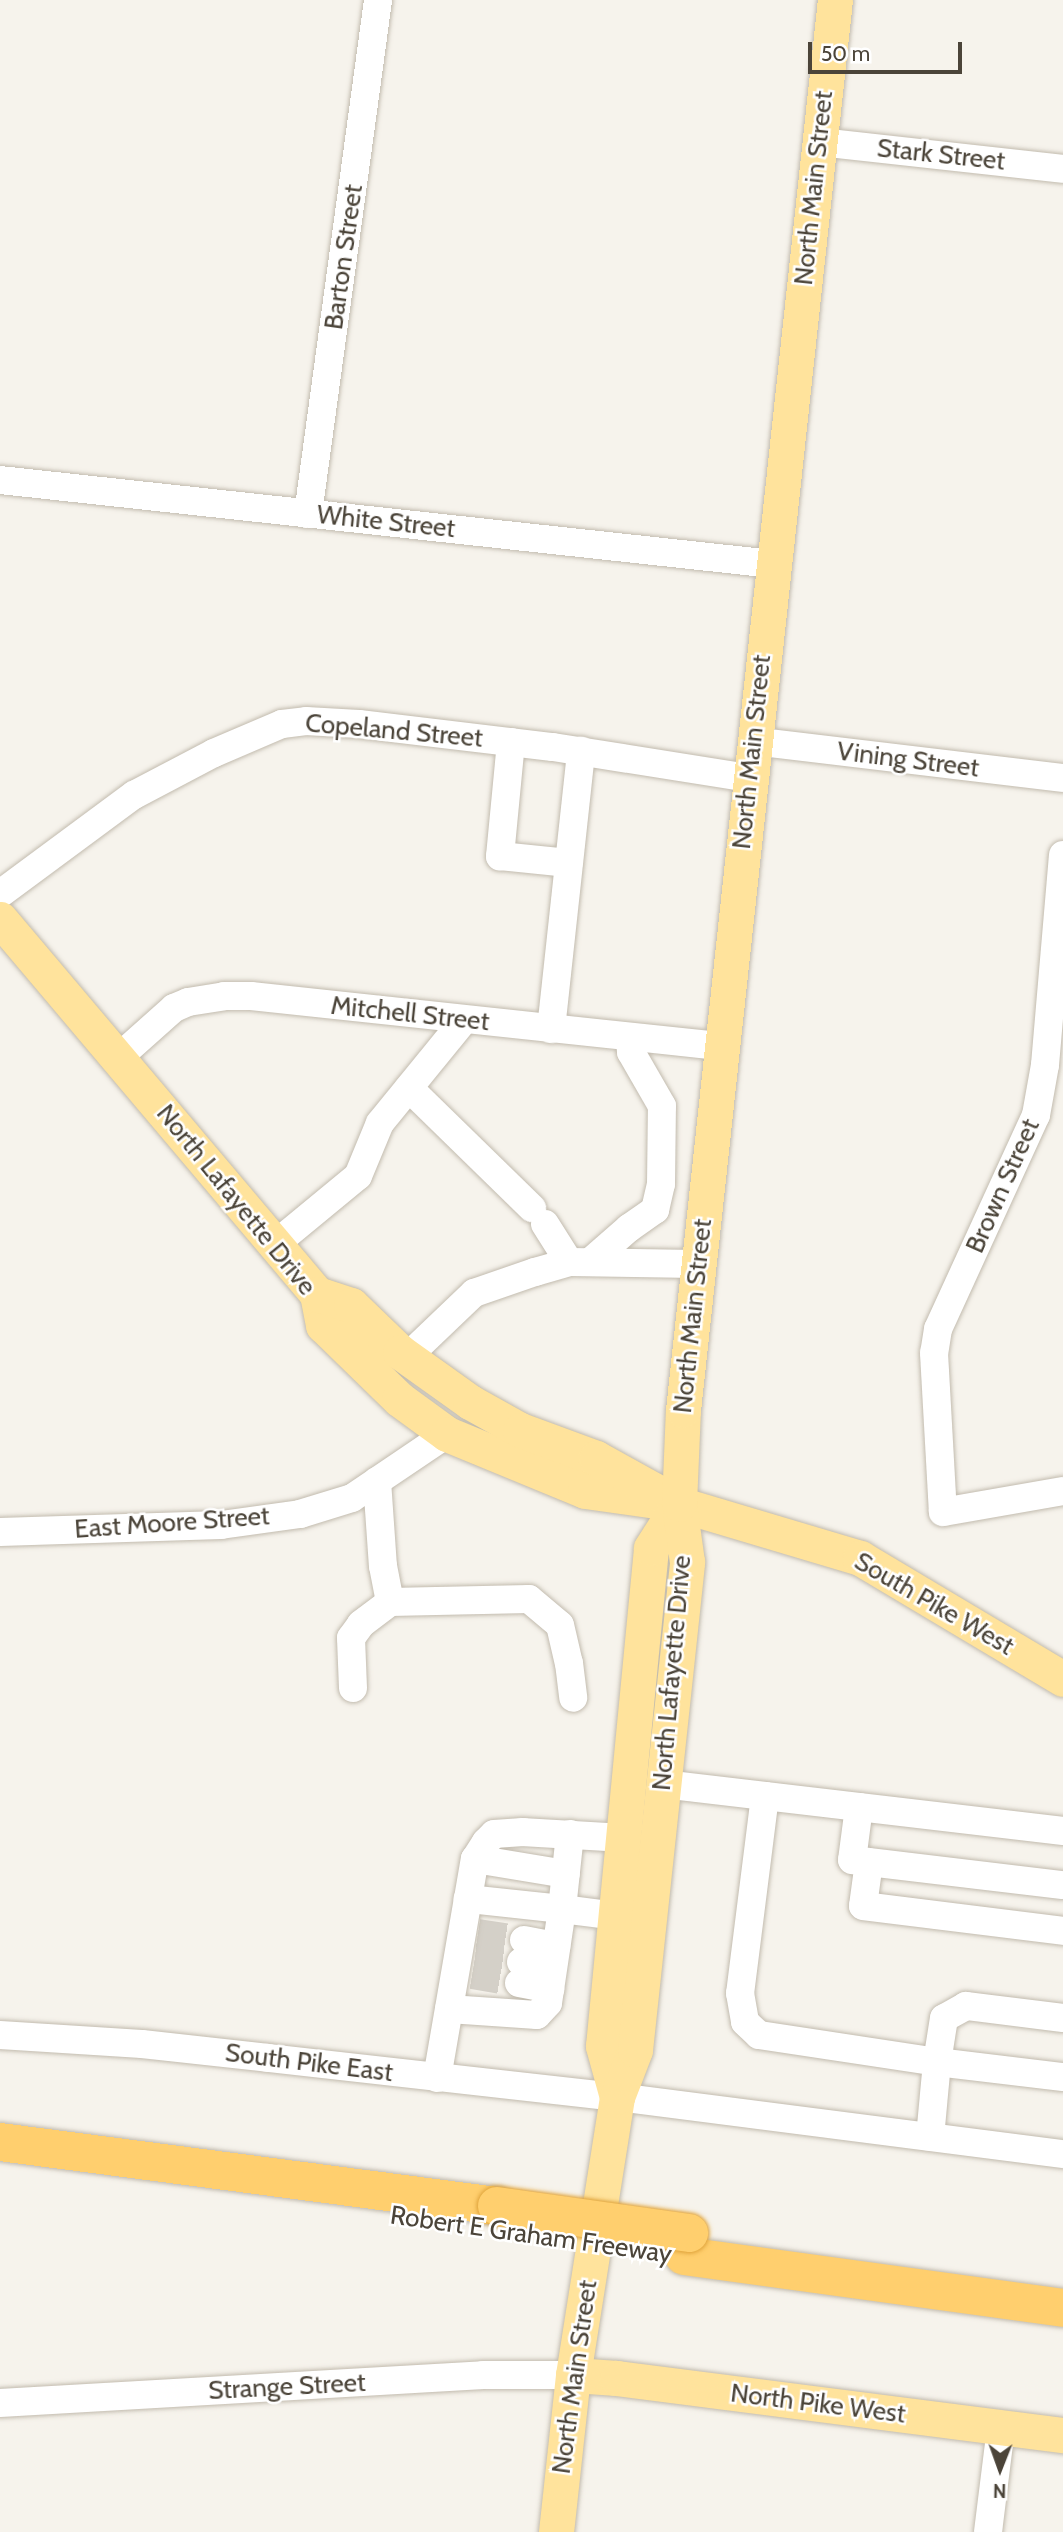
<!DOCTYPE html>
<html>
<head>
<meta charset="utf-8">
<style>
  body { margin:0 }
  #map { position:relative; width:1063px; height:2532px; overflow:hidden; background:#f6f3ec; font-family:Cabin,sans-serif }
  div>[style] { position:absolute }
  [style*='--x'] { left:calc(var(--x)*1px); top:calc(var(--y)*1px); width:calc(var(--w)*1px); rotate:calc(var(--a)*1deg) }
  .minor-tunnel>* { height:28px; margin-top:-14px; transform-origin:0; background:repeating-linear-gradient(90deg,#d4d0c8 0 28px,transparent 0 42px) }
  .roads { filter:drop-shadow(0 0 2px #c2bbae) drop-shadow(0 0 2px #c2bbae) }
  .minor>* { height:28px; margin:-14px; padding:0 14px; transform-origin:14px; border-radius:14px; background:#fff }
  .major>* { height:35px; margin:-17.5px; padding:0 17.5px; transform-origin:17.5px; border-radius:17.5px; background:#ffe39c }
  .highway>* { height:38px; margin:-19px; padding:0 19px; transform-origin:19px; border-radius:19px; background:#ffcf6e }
  .bridges { filter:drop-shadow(0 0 2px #e0a43c) drop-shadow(0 0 2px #e0a43c) }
  .highway-bridge>* { height:38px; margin:-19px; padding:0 19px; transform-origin:19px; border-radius:19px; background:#ffcf6e }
  span { translate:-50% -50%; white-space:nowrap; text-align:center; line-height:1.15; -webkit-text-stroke:5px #fff; paint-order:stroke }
  .street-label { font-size:26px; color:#4b4439 }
  .north { position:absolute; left:965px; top:2434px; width:70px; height:70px; -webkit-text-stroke:5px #fff; paint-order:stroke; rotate:181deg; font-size:19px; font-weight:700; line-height:28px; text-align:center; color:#4b4439 }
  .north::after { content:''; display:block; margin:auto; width:24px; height:32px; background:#4b4439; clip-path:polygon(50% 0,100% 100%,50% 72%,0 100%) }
  .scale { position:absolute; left:808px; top:42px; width:154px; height:32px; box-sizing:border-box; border:4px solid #4b4439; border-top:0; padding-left:9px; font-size:21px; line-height:24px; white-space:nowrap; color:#4b4439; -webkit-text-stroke:5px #fff; paint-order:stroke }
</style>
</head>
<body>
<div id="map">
  <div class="minor-tunnel">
    <div style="--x:478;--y:1933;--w:47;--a:8.7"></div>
    <div style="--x:475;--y:1956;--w:46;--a:7.4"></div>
    <div style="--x:472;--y:1975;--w:48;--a:9.7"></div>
  </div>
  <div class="roads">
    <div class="minor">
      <div style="--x:820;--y:142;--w:244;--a:6.3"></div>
      <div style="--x:0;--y:480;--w:778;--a:6.2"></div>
      <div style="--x:308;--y:514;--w:519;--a:-82.24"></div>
      <div style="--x:753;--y:741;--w:312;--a:6.8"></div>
      <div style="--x:511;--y:742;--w:115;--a:95.5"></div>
      <div style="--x:500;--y:856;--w:69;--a:5.8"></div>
      <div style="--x:1063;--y:855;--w:211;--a:94.9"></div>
      <div style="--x:1045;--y:1065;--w:51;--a:100.2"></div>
      <div style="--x:1036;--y:1115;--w:235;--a:114.6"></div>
      <div style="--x:938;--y:1329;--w:24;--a:99"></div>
      <div style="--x:934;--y:1353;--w:159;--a:86.8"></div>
      <div style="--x:943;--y:1512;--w:122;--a:-9.9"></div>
      <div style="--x:0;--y:894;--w:167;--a:-36.5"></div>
      <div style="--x:134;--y:795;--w:90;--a:-27.7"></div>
      <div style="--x:214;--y:753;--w:74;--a:-23.1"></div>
      <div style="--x:282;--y:724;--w:24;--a:-7"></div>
      <div style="--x:306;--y:721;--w:53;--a:3.2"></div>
      <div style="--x:359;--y:724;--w:195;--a:6.8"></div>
      <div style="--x:553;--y:747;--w:198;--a:9"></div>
      <div style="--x:551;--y:1029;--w:280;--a:-83.8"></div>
      <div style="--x:119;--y:1057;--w:74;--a:-41.7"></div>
      <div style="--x:174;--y:1008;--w:15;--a:-23"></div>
      <div style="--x:188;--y:1002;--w:36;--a:-9"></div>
      <div style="--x:224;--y:996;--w:27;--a:0"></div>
      <div style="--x:251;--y:996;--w:473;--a:6.1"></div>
      <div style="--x:409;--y:1088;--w:172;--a:44.3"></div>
      <div style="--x:545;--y:1224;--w:45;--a:57.7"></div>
      <div style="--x:273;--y:1246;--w:110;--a:-39.5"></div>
      <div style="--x:358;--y:1176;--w:57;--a:-67.5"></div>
      <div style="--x:380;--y:1123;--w:133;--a:-50.8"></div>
      <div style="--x:590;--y:1262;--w:52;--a:-41.1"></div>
      <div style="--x:629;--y:1228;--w:32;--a:-35"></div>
      <div style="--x:655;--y:1210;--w:27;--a:-77"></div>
      <div style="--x:661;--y:1184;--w:78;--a:-89.3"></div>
      <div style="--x:662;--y:1106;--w:62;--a:-119.9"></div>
      <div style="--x:631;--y:1052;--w:15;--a:-94"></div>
      <div style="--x:407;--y:1357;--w:93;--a:-43.7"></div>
      <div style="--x:474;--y:1293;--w:65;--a:-19"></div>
      <div style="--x:535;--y:1272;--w:35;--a:-16"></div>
      <div style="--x:569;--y:1262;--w:129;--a:0.9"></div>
      <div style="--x:377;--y:1481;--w:85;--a:86"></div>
      <div style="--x:383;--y:1566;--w:37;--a:79"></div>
      <div style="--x:390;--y:1602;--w:139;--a:-1.2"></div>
      <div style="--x:529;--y:1599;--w:40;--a:40"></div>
      <div style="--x:560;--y:1625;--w:39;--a:77"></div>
      <div style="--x:569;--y:1663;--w:35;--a:83"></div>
      <div style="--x:0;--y:1532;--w:221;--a:-1.8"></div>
      <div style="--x:221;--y:1525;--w:80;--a:-7.9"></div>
      <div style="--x:300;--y:1514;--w:54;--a:-17.1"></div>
      <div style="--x:352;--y:1498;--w:115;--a:-34"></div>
      <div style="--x:353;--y:1688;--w:50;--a:-92.3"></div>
      <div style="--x:351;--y:1638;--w:17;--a:-54"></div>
      <div style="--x:361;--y:1624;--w:36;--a:-37"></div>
      <div style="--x:663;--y:1784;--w:403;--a:6.7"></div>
      <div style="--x:765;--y:1796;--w:199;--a:97.2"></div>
      <div style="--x:740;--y:1993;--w:29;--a:80"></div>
      <div style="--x:745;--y:2022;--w:19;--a:43"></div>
      <div style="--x:759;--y:2035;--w:180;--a:8.6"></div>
      <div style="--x:937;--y:2062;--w:75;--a:95.3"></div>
      <div style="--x:859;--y:1807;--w:53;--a:97.5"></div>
      <div style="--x:852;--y:1860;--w:212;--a:6.8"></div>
      <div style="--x:570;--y:1834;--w:75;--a:96.1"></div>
      <div style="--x:562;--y:1909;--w:54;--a:7.4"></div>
      <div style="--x:475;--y:1859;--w:92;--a:9.4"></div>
      <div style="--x:869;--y:1862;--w:44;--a:97.8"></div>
      <div style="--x:863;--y:1906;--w:202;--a:7.1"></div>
      <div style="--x:524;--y:1940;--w:33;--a:11"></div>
      <div style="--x:521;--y:1962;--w:32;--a:5"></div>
      <div style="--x:519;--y:1983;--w:32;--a:11"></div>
      <div style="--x:449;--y:2009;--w:88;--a:3.9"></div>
      <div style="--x:537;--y:2015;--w:16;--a:-47"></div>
      <div style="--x:548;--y:2003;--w:95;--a:-81.5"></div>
      <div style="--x:562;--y:1909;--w:95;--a:-173.9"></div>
      <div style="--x:1063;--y:2018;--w:98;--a:-172.9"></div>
      <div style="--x:966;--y:2006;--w:25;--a:151"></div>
      <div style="--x:944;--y:2018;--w:45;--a:99"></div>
      <div style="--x:937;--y:2062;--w:127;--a:6.8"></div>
      <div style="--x:0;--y:2035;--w:142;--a:3.6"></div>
      <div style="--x:142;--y:2044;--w:127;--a:6.3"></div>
      <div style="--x:268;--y:2058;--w:351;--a:6.4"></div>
      <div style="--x:617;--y:2097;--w:450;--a:7.3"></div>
      <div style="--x:437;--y:2078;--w:222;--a:-80.2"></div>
      <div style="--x:475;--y:1859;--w:20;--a:-57"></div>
      <div style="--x:486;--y:1842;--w:11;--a:-45"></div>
      <div style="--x:494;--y:1834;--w:29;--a:-4"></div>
      <div style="--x:523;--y:1832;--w:100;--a:3.4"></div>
      <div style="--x:0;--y:2403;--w:484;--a:-3.3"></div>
      <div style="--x:483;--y:2375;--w:90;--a:0"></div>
      <div style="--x:988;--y:2532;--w:106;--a:-82.9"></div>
    </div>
    <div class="major">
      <div style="--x:0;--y:919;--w:491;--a:49.8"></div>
      <div style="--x:317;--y:1294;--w:32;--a:79"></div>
      <div style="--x:323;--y:1325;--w:106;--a:44.2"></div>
      <div style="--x:399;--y:1399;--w:59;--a:36.1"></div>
      <div style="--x:447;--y:1434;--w:149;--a:22.4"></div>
      <div style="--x:585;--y:1491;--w:95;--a:7.9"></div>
      <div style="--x:679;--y:1504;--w:189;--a:16.6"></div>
      <div style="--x:860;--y:1558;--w:236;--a:30.8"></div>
      <div style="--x:317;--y:1294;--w:36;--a:18"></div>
      <div style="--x:351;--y:1305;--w:68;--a:43.8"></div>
      <div style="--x:400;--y:1352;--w:86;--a:35.5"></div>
      <div style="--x:470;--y:1402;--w:57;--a:29.2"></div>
      <div style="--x:520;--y:1430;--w:81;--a:20.2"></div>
      <div style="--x:596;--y:1458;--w:74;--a:29"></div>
      <div style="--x:617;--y:2097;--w:53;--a:-105.4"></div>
      <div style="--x:603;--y:2046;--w:500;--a:-84.49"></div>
      <div style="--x:651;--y:1548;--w:52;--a:-57.5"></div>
      <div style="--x:573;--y:2375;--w:44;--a:3.9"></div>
      <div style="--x:617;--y:2378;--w:450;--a:7.3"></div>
      <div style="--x:556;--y:2532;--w:158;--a:-83.8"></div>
      <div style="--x:573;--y:2375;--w:281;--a:-81"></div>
      <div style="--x:617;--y:2097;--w:50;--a:-69"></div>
      <div style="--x:635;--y:2050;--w:491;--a:-83.9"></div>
      <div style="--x:687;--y:1562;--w:59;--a:-97.9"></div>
      <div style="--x:679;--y:1504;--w:94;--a:-87.6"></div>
      <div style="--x:683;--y:1410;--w:1418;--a:-83.85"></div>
    </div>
    <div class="highway">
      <div style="--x:0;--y:2142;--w:501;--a:7.34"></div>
      <div style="--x:684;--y:2256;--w:383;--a:7.8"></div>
    </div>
  </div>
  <div class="bridges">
    <div class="highway-bridge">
      <div style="--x:497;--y:2206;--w:194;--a:8"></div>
    </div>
  </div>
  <div class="street-label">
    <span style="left:941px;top:155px;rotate:6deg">Stark Street</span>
    <span style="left:814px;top:188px;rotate:-84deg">North Main Street</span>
    <span style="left:344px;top:257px;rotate:-82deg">Barton Street</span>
    <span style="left:386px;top:522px;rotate:6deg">White Street</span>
    <span style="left:394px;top:731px;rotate:5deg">Copeland Street</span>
    <span style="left:752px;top:752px;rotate:-84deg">North Main Street</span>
    <span style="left:908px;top:760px;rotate:7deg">Vining Street</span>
    <span style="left:410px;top:1014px;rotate:6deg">Mitchell Street</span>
    <span style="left:1003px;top:1186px;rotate:-66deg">Brown Street</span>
    <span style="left:236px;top:1200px;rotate:51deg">North Lafayette Drive</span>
    <span style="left:693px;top:1316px;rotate:-84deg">North Main Street</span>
    <span style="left:172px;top:1523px;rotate:-4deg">East Moore Street</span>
    <span style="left:934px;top:1604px;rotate:30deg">South Pike West</span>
    <span style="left:672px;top:1673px;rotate:-85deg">North Lafayette Drive</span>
    <span style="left:309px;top:2063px;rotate:7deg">South Pike East</span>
    <span style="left:531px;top:2235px;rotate:8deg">Robert E Graham Freeway</span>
    <span style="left:575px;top:2377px;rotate:-82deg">North Main Street</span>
    <span style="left:287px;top:2387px;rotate:-3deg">Strange Street</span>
    <span style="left:818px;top:2404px;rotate:7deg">North Pike West</span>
  </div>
  <div class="north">N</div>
  <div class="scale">50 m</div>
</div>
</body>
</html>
